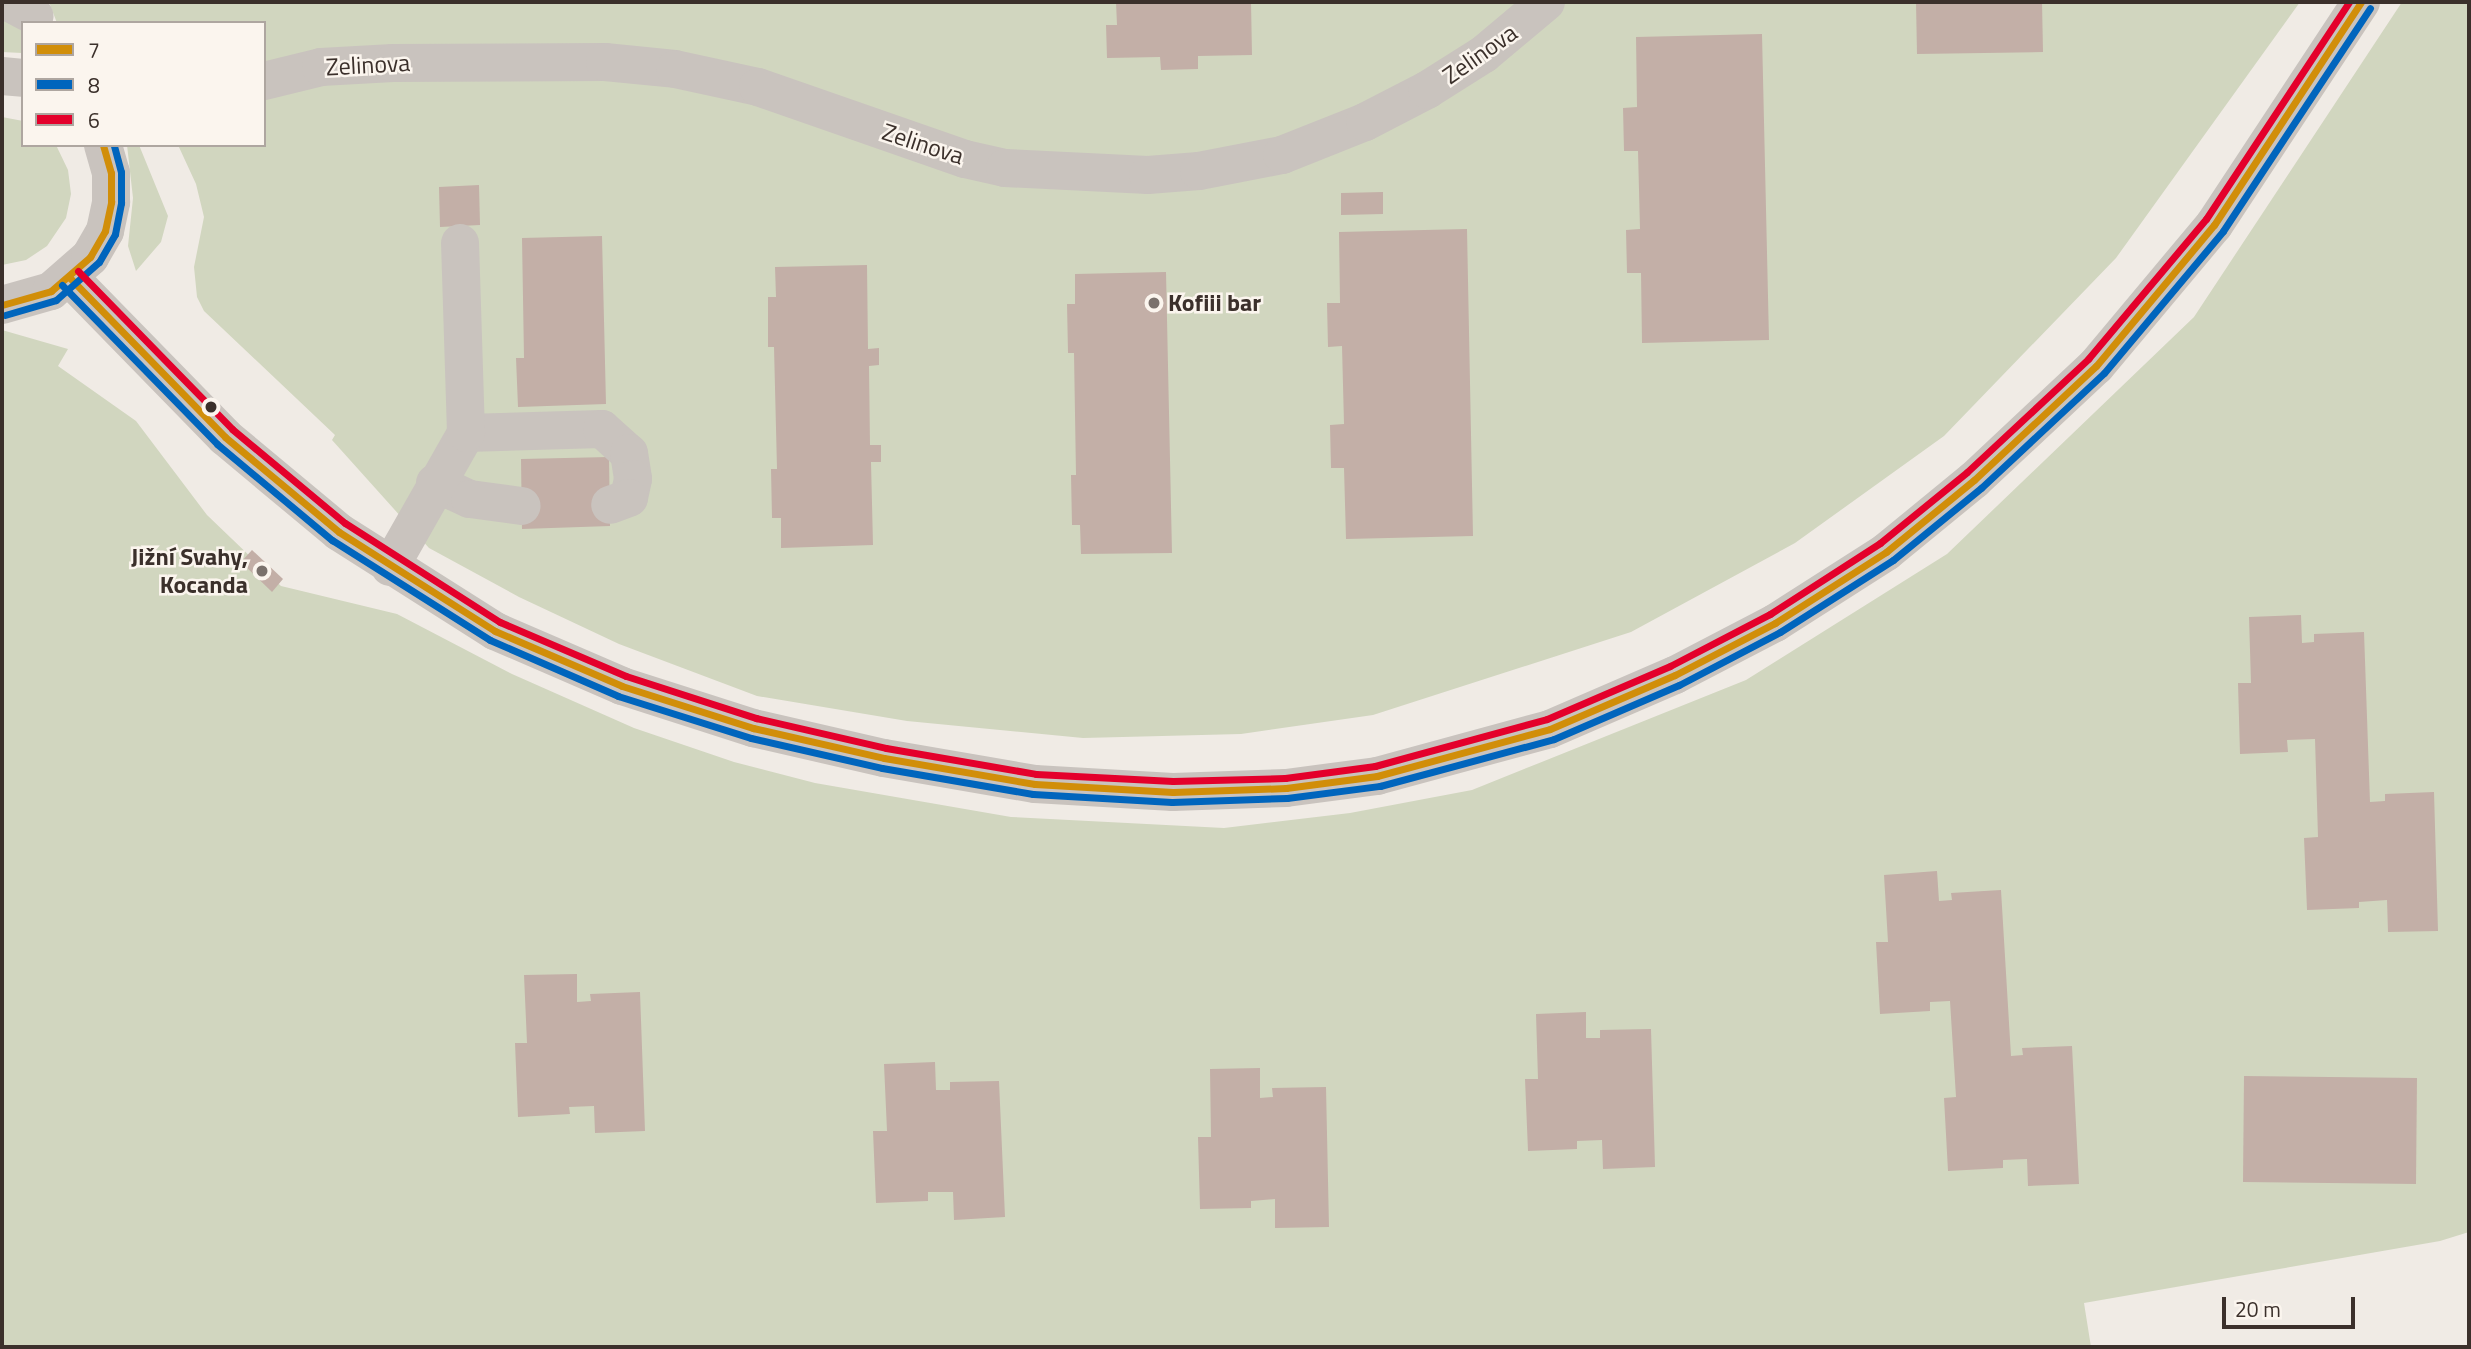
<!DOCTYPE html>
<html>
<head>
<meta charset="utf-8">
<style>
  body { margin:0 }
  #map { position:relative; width:2471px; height:1349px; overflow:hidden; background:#f0ebe5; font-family:"Titillium Web",sans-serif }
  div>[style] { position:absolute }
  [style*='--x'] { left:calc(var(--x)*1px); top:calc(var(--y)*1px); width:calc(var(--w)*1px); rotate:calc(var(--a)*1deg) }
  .green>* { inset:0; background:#d1d6bf }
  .building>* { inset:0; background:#c3afa7 }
  .minor>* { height:38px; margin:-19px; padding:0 19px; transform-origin:19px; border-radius:19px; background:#c9c3be }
  .bus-1>* { height:7px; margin:-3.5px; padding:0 3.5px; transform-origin:3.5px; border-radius:3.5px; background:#d18e09 }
  .bus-2>* { height:7px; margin:-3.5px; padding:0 3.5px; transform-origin:3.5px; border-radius:3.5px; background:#0065bd }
  .bus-3>* { height:7px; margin:-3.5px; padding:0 3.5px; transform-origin:3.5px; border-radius:3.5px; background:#e4002b }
  .dots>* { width:19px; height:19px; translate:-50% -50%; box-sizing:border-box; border:4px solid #fbf5ee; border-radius:50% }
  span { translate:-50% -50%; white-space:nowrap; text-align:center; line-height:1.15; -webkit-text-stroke:5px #fbf5ee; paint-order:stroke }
  .street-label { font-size:24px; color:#3b302b }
  .poi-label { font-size:24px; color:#3b302b; font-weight:700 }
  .left { translate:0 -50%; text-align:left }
  .right { translate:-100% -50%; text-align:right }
  .frame { position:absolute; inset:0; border:4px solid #3b302b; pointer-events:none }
  .legend { position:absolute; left:21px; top:21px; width:245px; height:126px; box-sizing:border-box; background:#fbf5ee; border:2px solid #aea6a0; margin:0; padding:9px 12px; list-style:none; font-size:21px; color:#3b302b }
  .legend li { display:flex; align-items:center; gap:14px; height:35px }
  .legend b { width:35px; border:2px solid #aea6a0 }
  .scale { position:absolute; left:2222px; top:1297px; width:133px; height:32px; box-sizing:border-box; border:4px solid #3b302b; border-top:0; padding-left:9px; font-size:21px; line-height:24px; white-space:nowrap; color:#3b302b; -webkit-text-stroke:5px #fbf5ee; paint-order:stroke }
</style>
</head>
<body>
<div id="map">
  <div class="green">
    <div style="clip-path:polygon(49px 2px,2300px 2px,2116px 258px,1944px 436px,1795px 543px,1631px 632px,1373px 715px,1241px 734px,1083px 738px,907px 721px,757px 696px,619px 644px,519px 597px,429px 548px,332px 440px,335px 435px,204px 311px,197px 297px,194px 267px,204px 217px,196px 184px,178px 145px,264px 145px,264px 23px,57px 23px)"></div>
    <div style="clip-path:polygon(2402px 2px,2469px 2px,2469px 1232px,2440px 1241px,2084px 1303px,2091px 1347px,2px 1347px,2px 330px,68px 349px,58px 366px,136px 421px,207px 515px,281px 586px,397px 614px,512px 674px,634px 728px,734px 762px,815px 783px,1011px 817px,1224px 828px,1350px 813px,1472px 790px,1746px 680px,1947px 554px,2194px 317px)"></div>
    <div style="clip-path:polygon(2px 15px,22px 31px,22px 53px,2px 52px)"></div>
    <div style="clip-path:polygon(2px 117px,23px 121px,23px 145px,56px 145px,68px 170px,71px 194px,66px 218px,47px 246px,26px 260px,2px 265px)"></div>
    <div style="clip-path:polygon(127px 145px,139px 145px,168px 216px,161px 242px,136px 271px,128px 246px,133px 198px)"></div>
  </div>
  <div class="building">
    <div style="clip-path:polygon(1116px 2px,1251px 2px,1252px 55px,1198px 56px,1198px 69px,1161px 70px,1160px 57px,1107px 58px,1106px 25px,1117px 25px)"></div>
    <div style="clip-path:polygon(1916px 2px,2042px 2px,2043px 52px,1917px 54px)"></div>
    <div style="clip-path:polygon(1762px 34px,1769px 340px,1642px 343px,1641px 273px,1627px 273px,1626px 230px,1640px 229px,1638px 151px,1624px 151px,1623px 108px,1637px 107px,1636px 37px)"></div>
    <div style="clip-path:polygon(479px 185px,480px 225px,440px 227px,439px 187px)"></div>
    <div style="clip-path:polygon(1383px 192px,1383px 214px,1341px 215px,1341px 193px)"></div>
    <div style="clip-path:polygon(1467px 229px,1473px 536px,1346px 539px,1344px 468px,1331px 468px,1330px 425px,1344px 424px,1342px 346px,1328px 347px,1327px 303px,1340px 303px,1339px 232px)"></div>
    <div style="clip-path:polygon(602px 236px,606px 404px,518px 407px,516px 358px,524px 358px,522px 238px)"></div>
    <div style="clip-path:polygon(867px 265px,868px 349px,879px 348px,879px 365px,869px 366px,870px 445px,881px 445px,881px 462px,871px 462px,873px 545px,781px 548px,781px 518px,772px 518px,771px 469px,777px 469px,774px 347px,768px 347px,768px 297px,776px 297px,775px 267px)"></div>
    <div style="clip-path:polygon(1166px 272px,1172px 553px,1081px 554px,1080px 525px,1072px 525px,1071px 475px,1076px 475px,1074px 353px,1068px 353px,1067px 304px,1075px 304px,1075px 274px)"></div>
    <div style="clip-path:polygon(609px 457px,610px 526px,522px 529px,521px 459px)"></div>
    <div style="clip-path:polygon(252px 550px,283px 579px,272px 592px,241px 562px)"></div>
    <div style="clip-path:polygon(2301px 615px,2302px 643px,2314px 642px,2314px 634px,2364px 632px,2370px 802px,2385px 801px,2385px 794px,2434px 792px,2438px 931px,2388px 932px,2387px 900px,2359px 902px,2359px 908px,2307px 910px,2304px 838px,2318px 837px,2315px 739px,2287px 740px,2288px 752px,2240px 754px,2238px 683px,2251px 683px,2249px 617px)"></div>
    <div style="clip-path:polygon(1937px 871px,1939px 901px,1952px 900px,1951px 893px,2001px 890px,2011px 1056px,2023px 1055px,2022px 1048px,2072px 1046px,2079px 1184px,2028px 1186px,2027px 1159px,2003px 1160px,2003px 1168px,1948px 1171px,1944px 1098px,1956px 1097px,1950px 1001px,1930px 1002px,1930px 1011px,1880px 1014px,1876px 942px,1888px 942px,1884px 875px)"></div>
    <div style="clip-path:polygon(577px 974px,577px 1002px,591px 1001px,590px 994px,640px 992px,645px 1131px,595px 1133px,594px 1106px,569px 1107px,570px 1114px,518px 1117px,515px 1043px,527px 1043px,524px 975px)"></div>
    <div style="clip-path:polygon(1586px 1012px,1586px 1038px,1600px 1038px,1600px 1030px,1651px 1029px,1655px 1167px,1603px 1169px,1602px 1140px,1577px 1141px,1577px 1149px,1528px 1151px,1525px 1079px,1538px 1079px,1536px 1014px)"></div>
    <div style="clip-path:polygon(935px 1062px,936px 1090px,950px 1090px,950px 1082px,999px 1081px,1005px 1217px,954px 1220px,953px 1192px,928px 1192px,928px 1201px,876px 1203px,873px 1131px,887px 1131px,884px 1064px)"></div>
    <div style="clip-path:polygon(1260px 1068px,1260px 1098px,1273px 1097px,1272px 1088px,1326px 1087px,1329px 1227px,1275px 1228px,1275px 1199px,1251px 1201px,1251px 1208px,1200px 1209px,1198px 1137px,1211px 1137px,1210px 1069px)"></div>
    <div style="clip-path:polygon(2244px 1076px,2417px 1078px,2416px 1184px,2243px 1182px)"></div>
  </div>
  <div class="minor">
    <div style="--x:8;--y:2;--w:30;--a:28"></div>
    <div style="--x:2;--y:76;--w:21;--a:5"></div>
    <div style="--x:264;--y:81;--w:59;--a:-13.8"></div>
    <div style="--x:321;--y:67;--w:72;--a:-3.2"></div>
    <div style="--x:393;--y:63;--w:212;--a:-0.3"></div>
    <div style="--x:605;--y:62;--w:70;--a:5.7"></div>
    <div style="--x:675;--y:69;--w:85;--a:12.2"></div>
    <div style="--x:758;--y:87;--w:219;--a:19.2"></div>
    <div style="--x:965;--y:159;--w:41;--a:12.7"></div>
    <div style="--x:1005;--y:168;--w:143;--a:2.8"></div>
    <div style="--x:1148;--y:175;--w:51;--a:-4.5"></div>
    <div style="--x:1199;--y:171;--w:85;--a:-10.9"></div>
    <div style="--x:1282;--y:155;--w:89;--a:-21.7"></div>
    <div style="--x:1365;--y:122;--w:70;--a:-27.3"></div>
    <div style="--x:1427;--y:90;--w:67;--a:-32.3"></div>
    <div style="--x:1484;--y:54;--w:81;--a:-40"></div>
    <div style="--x:70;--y:278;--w:222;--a:45.7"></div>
    <div style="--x:225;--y:437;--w:148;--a:39.8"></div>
    <div style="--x:339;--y:532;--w:185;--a:32.4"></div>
    <div style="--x:495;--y:631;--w:138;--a:23.4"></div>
    <div style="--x:622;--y:686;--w:138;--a:17.8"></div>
    <div style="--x:753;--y:728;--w:134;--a:12.9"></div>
    <div style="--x:884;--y:758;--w:153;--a:9.8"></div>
    <div style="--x:1035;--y:784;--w:138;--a:3.3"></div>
    <div style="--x:1173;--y:792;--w:113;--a:-2"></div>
    <div style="--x:1286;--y:788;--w:92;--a:-7.5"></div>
    <div style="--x:1377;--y:776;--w:179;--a:-15.2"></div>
    <div style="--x:1550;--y:729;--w:136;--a:-23.4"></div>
    <div style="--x:1675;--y:675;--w:113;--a:-27.5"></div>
    <div style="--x:1775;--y:623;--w:132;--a:-32.6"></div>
    <div style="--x:1886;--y:552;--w:114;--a:-39.3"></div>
    <div style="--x:1974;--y:480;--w:167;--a:-43.1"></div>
    <div style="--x:2096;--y:366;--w:184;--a:-50.1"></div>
    <div style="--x:2214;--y:225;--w:267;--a:-56.6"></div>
    <div style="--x:2;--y:305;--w:51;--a:-15.9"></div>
    <div style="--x:51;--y:291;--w:52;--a:-41.1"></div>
    <div style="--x:90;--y:257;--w:30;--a:-60"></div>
    <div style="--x:105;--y:231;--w:30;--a:-78"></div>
    <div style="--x:111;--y:202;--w:29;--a:-90"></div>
    <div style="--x:111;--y:173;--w:29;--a:-106"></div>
    <div style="--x:466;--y:433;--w:136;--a:-1.7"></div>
    <div style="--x:602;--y:429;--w:36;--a:42"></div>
    <div style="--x:629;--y:453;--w:26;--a:81"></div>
    <div style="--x:633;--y:479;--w:19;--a:102"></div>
    <div style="--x:629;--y:498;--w:20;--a:160"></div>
    <div style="--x:435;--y:483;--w:38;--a:25"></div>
    <div style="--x:470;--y:499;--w:52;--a:7.7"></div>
    <div style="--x:390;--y:567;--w:154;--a:-60.4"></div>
    <div style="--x:466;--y:433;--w:190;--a:-91.8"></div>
  </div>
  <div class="bus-1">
    <div style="--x:70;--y:278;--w:222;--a:45.7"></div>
    <div style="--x:225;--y:437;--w:148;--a:39.8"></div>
    <div style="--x:339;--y:532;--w:185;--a:32.4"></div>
    <div style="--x:495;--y:631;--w:138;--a:23.4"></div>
    <div style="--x:622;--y:686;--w:138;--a:17.8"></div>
    <div style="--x:753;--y:728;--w:134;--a:12.9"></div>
    <div style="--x:884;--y:758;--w:153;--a:9.8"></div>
    <div style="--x:1035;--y:784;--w:138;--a:3.3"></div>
    <div style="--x:1173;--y:792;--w:113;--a:-2"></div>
    <div style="--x:1286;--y:788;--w:92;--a:-7.5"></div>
    <div style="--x:1377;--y:776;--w:179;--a:-15.2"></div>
    <div style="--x:1550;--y:729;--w:136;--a:-23.4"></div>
    <div style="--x:1675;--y:675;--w:113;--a:-27.5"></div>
    <div style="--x:1775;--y:623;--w:132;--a:-32.6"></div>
    <div style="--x:1886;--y:552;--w:114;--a:-39.3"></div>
    <div style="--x:1974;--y:480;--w:167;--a:-43.1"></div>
    <div style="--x:2096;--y:366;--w:184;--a:-50.1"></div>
    <div style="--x:2214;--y:225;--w:267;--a:-56.6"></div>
    <div style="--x:2;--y:305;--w:51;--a:-15.9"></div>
    <div style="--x:51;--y:291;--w:52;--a:-41.1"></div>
    <div style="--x:90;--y:257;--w:30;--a:-60"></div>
    <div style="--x:105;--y:231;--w:30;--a:-78"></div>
    <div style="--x:111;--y:202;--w:29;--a:-90"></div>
    <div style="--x:111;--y:173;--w:29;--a:-106"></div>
  </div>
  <div class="bus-2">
    <div style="--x:62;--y:285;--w:222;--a:45.7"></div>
    <div style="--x:217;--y:444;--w:150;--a:39.9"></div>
    <div style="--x:332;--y:540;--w:187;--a:32.3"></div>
    <div style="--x:490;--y:640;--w:140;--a:23.6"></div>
    <div style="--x:618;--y:696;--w:139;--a:17.5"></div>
    <div style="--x:751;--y:738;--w:134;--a:12.9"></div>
    <div style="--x:882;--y:768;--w:153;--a:9.8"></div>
    <div style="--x:1033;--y:794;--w:139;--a:3.3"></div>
    <div style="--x:1172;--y:802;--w:115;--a:-2"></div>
    <div style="--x:1287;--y:798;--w:94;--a:-7.4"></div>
    <div style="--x:1380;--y:786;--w:180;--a:-15.1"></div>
    <div style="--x:1554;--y:739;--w:136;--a:-23.4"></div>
    <div style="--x:1679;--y:685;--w:114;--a:-27.7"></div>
    <div style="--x:1780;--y:632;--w:134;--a:-32.5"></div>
    <div style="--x:1893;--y:560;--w:114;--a:-39.3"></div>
    <div style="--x:1981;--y:488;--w:168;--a:-43.1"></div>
    <div style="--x:2104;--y:373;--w:185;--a:-50"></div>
    <div style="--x:2223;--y:231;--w:267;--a:-56.6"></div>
    <div style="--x:5;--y:315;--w:53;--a:-16.4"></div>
    <div style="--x:56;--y:300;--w:57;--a:-41.5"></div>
    <div style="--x:99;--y:262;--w:32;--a:-60"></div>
    <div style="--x:115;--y:234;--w:32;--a:-79"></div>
    <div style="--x:121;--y:203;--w:31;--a:-90"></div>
    <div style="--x:121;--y:172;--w:28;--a:-105"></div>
  </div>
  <div class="bus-3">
    <div style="--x:78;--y:271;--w:221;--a:45.7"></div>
    <div style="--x:232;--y:429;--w:147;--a:39.8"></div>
    <div style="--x:345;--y:523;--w:184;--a:32.6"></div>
    <div style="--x:500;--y:622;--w:137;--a:23.2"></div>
    <div style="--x:626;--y:676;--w:137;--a:17.9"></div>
    <div style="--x:756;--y:718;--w:133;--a:13"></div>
    <div style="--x:886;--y:748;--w:152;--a:9.8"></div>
    <div style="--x:1036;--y:774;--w:137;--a:2.9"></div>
    <div style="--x:1173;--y:781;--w:112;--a:-1.5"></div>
    <div style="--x:1285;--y:778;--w:91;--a:-7.6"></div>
    <div style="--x:1375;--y:766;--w:178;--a:-15.3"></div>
    <div style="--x:1547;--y:719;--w:134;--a:-23.3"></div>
    <div style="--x:1670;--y:666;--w:113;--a:-27.5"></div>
    <div style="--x:1770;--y:614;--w:131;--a:-32.8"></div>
    <div style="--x:1880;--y:543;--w:112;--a:-39.2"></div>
    <div style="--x:1967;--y:472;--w:166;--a:-43"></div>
    <div style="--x:2088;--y:359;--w:183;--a:-49.9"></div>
    <div style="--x:2206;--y:219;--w:260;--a:-56.6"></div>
  </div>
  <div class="dots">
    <div style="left:1154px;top:303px;background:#7a716c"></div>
    <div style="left:211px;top:407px;background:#3b302b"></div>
    <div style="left:262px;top:571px;background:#7a716c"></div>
  </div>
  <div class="street-label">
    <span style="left:1480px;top:54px;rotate:-35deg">Zelinova</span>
    <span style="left:368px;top:65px;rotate:-3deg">Zelinova</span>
    <span style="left:923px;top:144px;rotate:18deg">Zelinova</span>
  </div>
  <div class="poi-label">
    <span class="left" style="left:1168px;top:303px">Kofiii bar</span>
    <span class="right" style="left:248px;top:571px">Jižní Svahy,<br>Kocanda</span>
  </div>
  <div class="frame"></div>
  <ul class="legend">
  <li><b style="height:9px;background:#d18e09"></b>7</li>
  <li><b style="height:9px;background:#0065bd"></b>8</li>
  <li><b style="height:9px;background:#e4002b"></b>6</li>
  </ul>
  <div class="scale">20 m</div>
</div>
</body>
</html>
